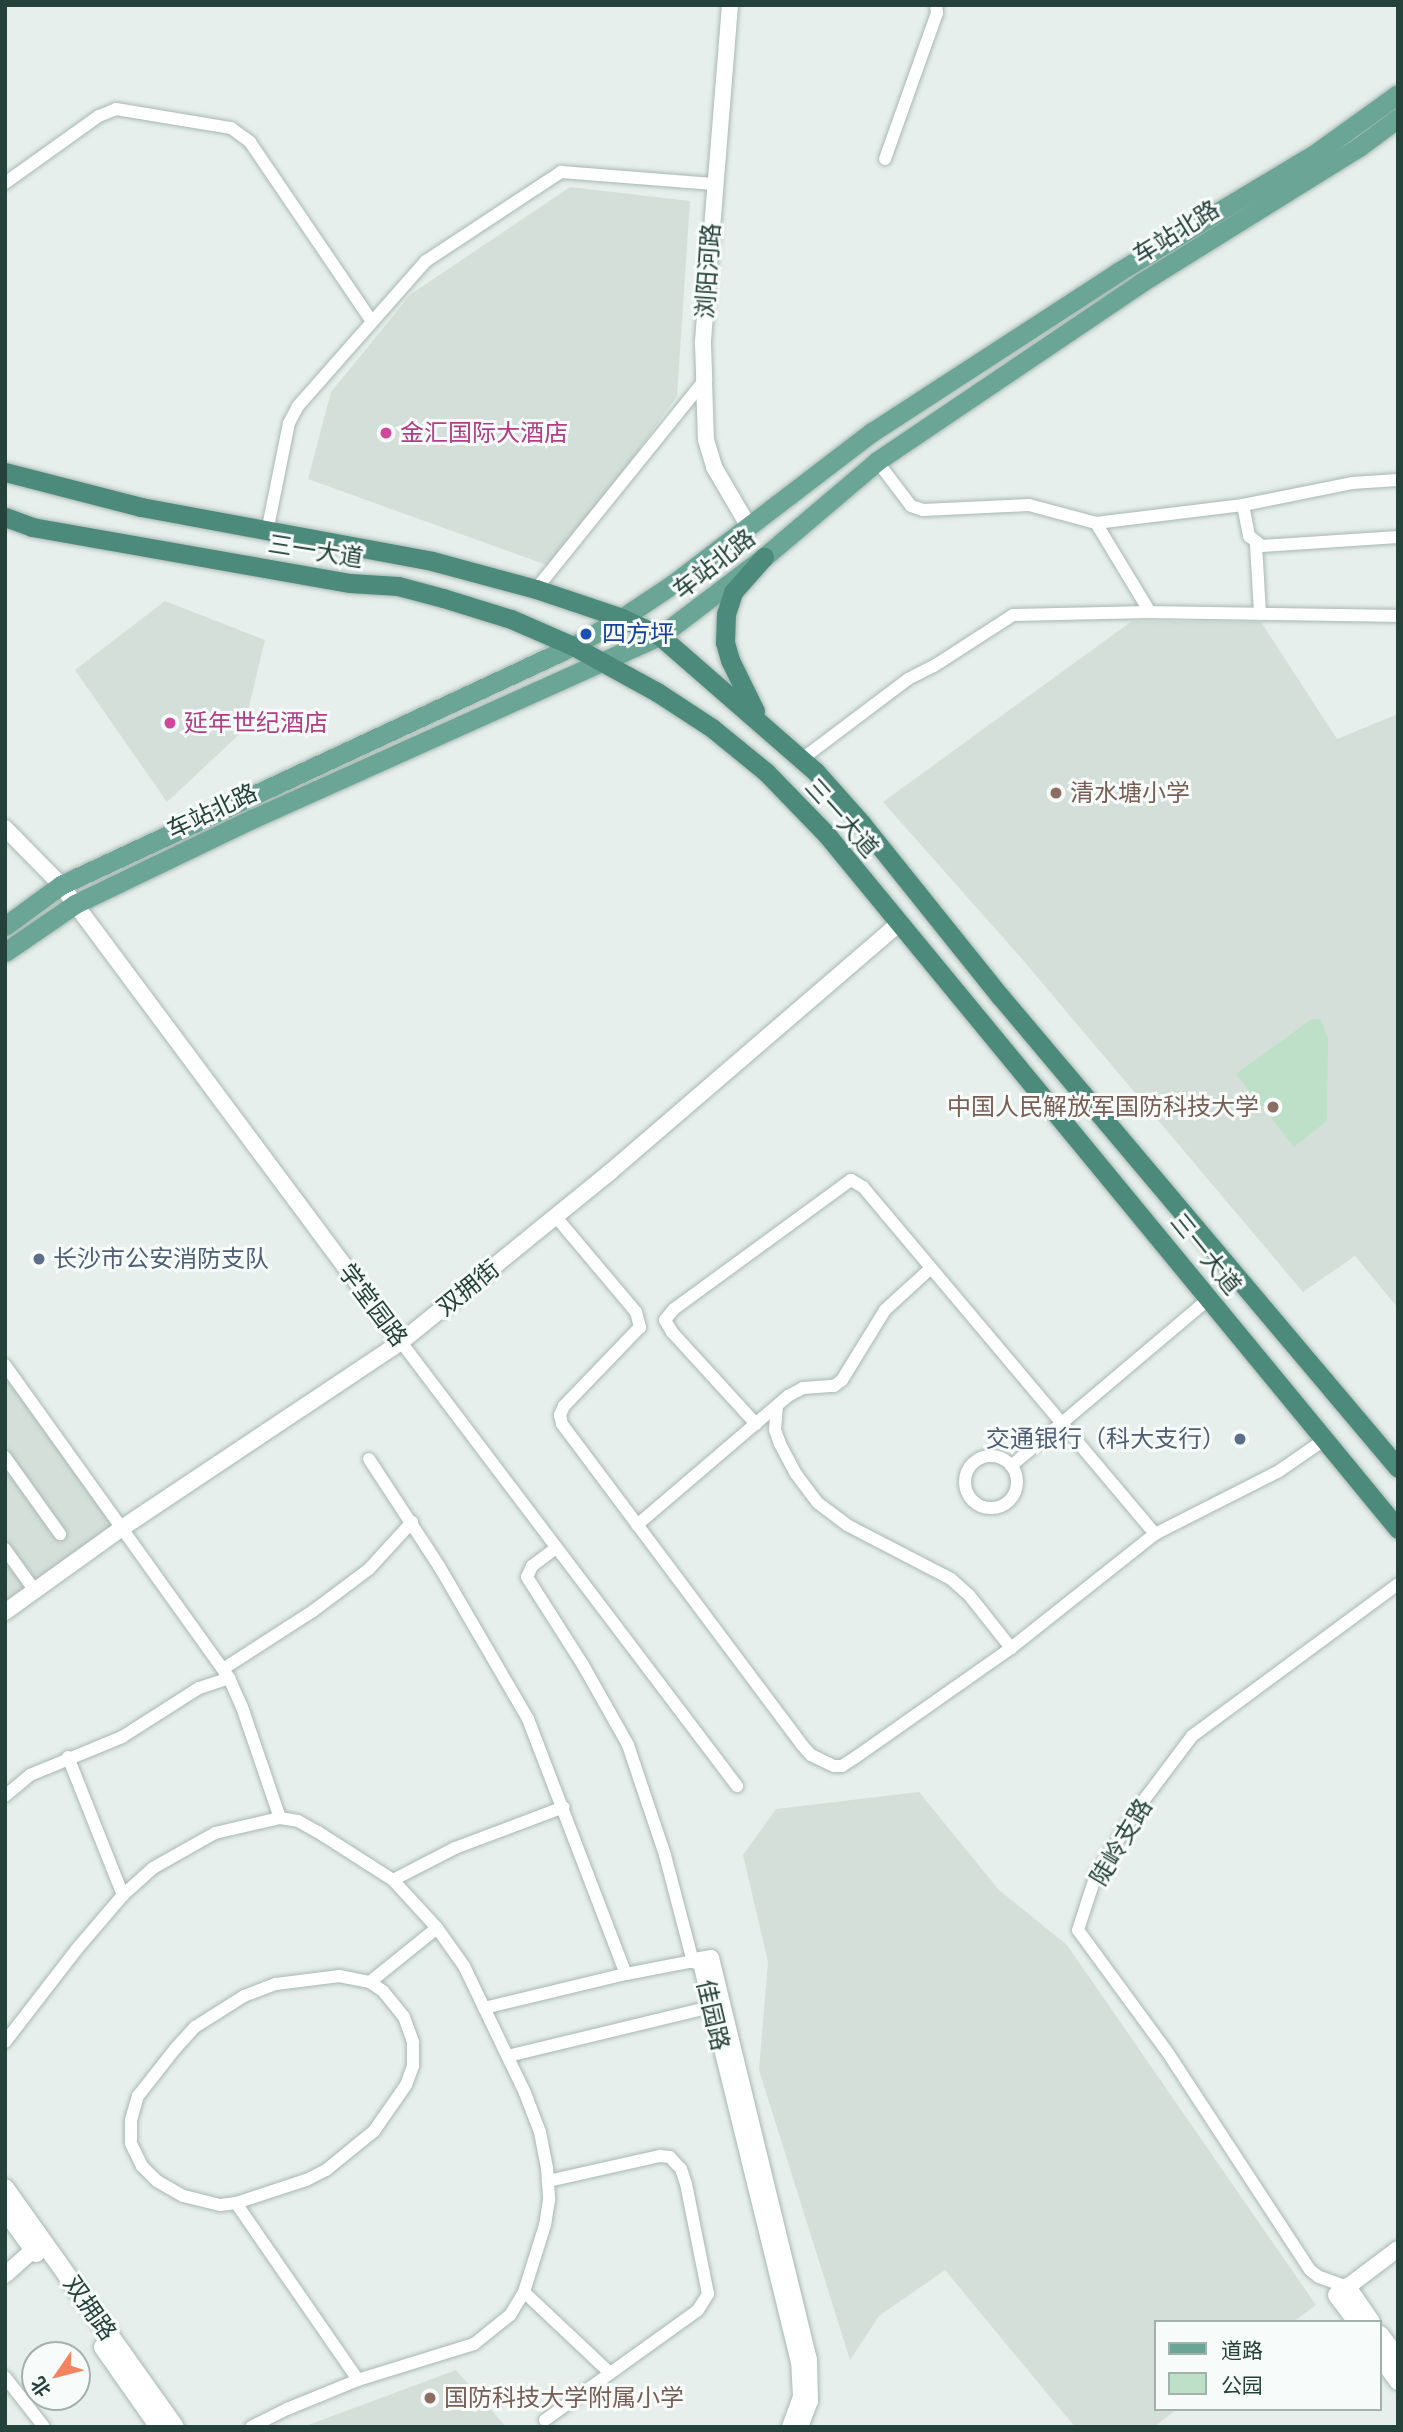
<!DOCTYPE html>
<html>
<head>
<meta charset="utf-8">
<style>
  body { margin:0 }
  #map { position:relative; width:1403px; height:2432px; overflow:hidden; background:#e6efeb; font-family:"PT Sans Narrow","Noto Sans SC",sans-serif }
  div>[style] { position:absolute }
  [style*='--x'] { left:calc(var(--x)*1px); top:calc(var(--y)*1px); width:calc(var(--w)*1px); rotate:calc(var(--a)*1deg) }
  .built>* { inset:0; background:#d4dfda }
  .green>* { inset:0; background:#bfe0c8 }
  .roads { filter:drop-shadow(0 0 2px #a8b8b2) drop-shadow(0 0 2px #a8b8b2) }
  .minor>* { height:12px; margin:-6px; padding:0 6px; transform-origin:6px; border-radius:6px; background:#fff }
  .minor>.ring { margin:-6px; padding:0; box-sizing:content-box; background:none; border:12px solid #fff; border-radius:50% }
  .tertiary>* { height:16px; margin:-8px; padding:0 8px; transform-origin:8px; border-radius:8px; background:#fff }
  .secondary>* { height:18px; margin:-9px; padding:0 9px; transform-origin:9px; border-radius:9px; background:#fff }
  .primary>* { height:19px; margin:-9.5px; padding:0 9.5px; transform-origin:9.5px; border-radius:9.5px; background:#6aa596 }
  .trunk>* { height:19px; margin:-9.5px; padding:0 9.5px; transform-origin:9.5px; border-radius:9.5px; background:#4c8a7c }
  .dots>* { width:19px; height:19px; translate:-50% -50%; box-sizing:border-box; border:4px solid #f7fbf9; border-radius:50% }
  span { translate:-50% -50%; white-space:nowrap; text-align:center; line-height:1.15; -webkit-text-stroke:6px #f7fbf9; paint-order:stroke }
  .street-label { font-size:24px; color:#24423a }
  .hotel-label { font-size:24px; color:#b23c85 }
  .left { translate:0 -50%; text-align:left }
  .transit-label { font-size:24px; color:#164399 }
  .education-label { font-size:24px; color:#785e54 }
  .right { translate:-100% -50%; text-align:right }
  .service-label { font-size:24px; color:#4e5e75 }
  .frame { position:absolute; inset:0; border:7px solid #24423a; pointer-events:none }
  .legend { position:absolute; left:1154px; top:2320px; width:228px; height:91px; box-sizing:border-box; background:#f7fbf9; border:2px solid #a3b1ad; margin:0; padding:9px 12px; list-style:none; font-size:21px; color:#24423a }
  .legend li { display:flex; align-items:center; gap:14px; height:35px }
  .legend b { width:35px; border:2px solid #a3b1ad }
  .north { position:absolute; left:21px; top:2341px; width:70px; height:70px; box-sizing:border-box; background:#f7fbf9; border:2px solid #a3b1ad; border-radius:50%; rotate:235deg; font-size:19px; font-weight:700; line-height:28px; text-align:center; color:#24423a }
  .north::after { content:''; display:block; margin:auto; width:24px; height:32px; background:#f4845f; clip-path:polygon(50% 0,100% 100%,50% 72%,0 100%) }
</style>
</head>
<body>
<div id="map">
  <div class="built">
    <div style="clip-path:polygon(570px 187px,690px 201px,677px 396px,555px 568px,308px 479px,331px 392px,411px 294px)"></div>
    <div style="clip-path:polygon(165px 601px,265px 640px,243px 731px,167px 802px,75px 670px)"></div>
    <div style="clip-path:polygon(1132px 621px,1261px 622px,1337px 739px,1398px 714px,1398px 1308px,1355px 1256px,1303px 1292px,1022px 959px,883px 802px)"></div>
    <div style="clip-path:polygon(5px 1365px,122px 1528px,5px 1612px)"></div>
    <div style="clip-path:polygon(919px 1792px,999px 1890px,1067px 1945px,1316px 2305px,1293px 2322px,1156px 2322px,1156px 2409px,1177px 2409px,1154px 2427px,1075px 2427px,945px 2270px,879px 2316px,850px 2360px,759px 2070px,768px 1962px,743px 1855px,776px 1809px)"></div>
    <div style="clip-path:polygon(456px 2370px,506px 2427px,303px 2427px)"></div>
  </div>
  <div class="green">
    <div style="clip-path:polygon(1320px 1019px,1328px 1037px,1327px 1121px,1294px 1147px,1236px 1074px,1310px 1020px)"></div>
  </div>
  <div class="roads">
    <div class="minor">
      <div style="--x:885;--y:159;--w:155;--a:-70.4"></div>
      <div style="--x:937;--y:13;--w:8;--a:-97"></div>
      <div style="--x:5;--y:183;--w:115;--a:-35.5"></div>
      <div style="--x:99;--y:116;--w:18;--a:-22"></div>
      <div style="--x:116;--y:109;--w:117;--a:9.4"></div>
      <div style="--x:231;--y:128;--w:24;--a:36"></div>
      <div style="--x:250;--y:142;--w:215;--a:55.8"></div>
      <div style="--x:877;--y:461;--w:56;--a:52.9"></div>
      <div style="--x:911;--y:506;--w:13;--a:18"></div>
      <div style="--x:923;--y:510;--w:106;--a:-2.7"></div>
      <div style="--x:1029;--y:505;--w:69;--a:15"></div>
      <div style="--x:1096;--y:523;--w:148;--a:-7"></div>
      <div style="--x:1243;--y:505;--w:32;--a:79"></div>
      <div style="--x:1249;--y:536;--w:16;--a:38"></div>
      <div style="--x:1262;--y:546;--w:136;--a:-3.8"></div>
      <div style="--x:1243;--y:505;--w:111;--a:-11.4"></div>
      <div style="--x:1352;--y:483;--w:46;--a:-3.7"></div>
      <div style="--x:1096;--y:523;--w:104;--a:58.8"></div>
      <div style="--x:267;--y:532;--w:111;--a:-78.6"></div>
      <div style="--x:289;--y:423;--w:19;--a:-62"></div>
      <div style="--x:298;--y:406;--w:193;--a:-48.6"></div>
      <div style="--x:426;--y:261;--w:162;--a:-33.4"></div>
      <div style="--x:561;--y:172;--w:153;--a:4.5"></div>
      <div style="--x:1256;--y:544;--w:70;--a:86.7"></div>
      <div style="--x:536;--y:589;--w:267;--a:-51.1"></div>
      <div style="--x:802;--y:759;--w:133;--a:-37"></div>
      <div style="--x:908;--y:679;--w:29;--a:-27"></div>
      <div style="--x:934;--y:666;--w:94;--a:-32.8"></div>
      <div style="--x:1013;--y:615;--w:137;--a:-1.3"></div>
      <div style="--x:1150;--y:612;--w:248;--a:0.9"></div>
      <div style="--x:556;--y:1217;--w:124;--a:49.9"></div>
      <div style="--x:636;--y:1312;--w:16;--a:75"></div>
      <div style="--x:640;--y:1327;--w:110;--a:133.9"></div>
      <div style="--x:564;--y:1406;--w:10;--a:114"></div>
      <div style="--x:560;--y:1415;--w:9;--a:77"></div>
      <div style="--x:562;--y:1424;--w:401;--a:53.2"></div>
      <div style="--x:802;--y:1745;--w:13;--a:48"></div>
      <div style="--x:811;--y:1755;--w:25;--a:26"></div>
      <div style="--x:834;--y:1766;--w:8;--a:0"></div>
      <div style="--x:842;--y:1766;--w:17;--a:-33"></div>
      <div style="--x:856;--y:1757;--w:189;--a:-35.1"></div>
      <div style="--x:1011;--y:1648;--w:184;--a:-38.4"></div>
      <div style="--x:1155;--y:1534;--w:139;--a:-26.9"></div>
      <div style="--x:1279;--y:1471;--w:55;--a:-34.6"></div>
      <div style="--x:401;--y:1342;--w:557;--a:52.88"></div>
      <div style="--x:5;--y:1365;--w:385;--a:54.4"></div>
      <div style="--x:229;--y:1678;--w:32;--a:66"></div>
      <div style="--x:242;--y:1707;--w:117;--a:71.1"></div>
      <div style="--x:777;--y:1406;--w:24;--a:95"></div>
      <div style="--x:775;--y:1430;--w:15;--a:70"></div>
      <div style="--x:780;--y:1444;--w:34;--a:62"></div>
      <div style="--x:796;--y:1474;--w:36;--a:53"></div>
      <div style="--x:818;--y:1503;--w:36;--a:37"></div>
      <div style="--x:847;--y:1525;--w:117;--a:27.4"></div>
      <div style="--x:951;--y:1579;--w:24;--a:42"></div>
      <div style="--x:969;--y:1595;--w:68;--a:51.6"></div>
      <div style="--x:756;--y:1424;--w:125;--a:-132.4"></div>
      <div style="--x:672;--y:1332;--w:14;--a:-120"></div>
      <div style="--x:665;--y:1320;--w:14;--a:-51"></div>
      <div style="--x:674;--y:1309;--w:219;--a:-36.1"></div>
      <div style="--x:851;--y:1180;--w:14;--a:30"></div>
      <div style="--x:863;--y:1187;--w:454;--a:49.9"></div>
      <div class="ring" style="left:965px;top:1456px;width:40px;height:40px"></div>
      <div style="--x:5;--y:1457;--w:95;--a:54.5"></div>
      <div style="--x:369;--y:1459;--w:128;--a:56.8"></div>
      <div style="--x:439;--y:1566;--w:177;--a:59.8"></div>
      <div style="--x:528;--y:1719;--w:273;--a:69"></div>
      <div style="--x:1011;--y:1466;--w:260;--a:-40.2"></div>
      <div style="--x:637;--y:1525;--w:199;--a:-40.5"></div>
      <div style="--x:788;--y:1396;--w:17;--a:-28"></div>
      <div style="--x:803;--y:1388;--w:31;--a:-4"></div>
      <div style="--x:834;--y:1386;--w:10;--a:-37"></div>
      <div style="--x:842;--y:1380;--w:82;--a:-58.4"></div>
      <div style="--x:885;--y:1310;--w:62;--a:-42.4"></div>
      <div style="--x:556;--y:1548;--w:30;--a:143"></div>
      <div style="--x:532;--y:1566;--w:12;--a:114"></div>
      <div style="--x:527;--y:1577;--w:104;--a:57.5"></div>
      <div style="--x:583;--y:1665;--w:92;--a:60.6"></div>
      <div style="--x:628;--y:1745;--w:116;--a:71.4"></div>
      <div style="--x:665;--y:1855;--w:111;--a:75.3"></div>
      <div style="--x:5;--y:1549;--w:52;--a:54.5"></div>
      <div style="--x:223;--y:1669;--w:107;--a:-32.8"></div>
      <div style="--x:313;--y:1611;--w:70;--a:-36.9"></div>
      <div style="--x:369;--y:1569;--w:64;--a:-47.5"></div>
      <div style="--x:68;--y:1757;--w:149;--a:68.3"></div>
      <div style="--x:5;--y:1796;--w:33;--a:-40"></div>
      <div style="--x:30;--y:1775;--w:100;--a:-22.4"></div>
      <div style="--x:122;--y:1737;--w:91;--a:-32.5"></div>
      <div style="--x:199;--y:1688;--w:32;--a:-18"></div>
      <div style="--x:393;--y:1880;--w:70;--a:-27.3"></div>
      <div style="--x:455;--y:1848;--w:116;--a:-20.6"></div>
      <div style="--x:339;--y:1976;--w:32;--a:11"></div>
      <div style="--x:370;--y:1982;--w:16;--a:35"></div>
      <div style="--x:383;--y:1991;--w:33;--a:51"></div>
      <div style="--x:404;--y:2017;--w:27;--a:70"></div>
      <div style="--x:413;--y:2042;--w:24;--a:90"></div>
      <div style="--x:413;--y:2066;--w:20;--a:110"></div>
      <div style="--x:406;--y:2085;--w:56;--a:124.8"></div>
      <div style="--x:374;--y:2131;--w:62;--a:140.9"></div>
      <div style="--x:326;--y:2170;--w:22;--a:153"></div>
      <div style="--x:306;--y:2180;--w:74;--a:161.8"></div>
      <div style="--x:236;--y:2203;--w:16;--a:173"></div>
      <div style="--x:220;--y:2205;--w:38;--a:-166"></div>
      <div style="--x:183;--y:2196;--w:30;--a:-150"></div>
      <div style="--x:157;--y:2181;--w:21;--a:-135"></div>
      <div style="--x:142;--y:2166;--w:25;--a:-116"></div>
      <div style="--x:131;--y:2143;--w:23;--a:-90"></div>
      <div style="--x:131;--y:2120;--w:25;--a:-74"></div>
      <div style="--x:138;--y:2096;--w:60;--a:-51.8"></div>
      <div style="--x:175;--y:2049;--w:30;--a:-48"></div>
      <div style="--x:195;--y:2027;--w:58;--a:-32.3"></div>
      <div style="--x:244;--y:1996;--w:34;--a:-21"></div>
      <div style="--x:276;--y:1984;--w:64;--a:-7.2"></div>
      <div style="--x:370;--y:1982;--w:86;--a:-38.9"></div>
      <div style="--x:484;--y:2008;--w:146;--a:-13.5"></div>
      <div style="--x:626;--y:1974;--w:74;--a:-10.9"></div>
      <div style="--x:5;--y:2042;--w:116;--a:-52.3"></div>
      <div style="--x:76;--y:1950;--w:72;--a:-49.5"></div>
      <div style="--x:123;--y:1895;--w:40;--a:-42"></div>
      <div style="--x:153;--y:1868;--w:71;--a:-29.4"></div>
      <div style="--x:215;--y:1833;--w:67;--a:-13"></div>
      <div style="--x:280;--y:1818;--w:18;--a:9"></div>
      <div style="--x:298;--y:1821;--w:23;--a:29"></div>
      <div style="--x:318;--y:1832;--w:89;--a:32.6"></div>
      <div style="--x:393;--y:1880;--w:65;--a:47.5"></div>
      <div style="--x:437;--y:1928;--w:47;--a:54.6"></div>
      <div style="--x:464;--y:1966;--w:141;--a:64.3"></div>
      <div style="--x:525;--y:2093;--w:42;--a:69"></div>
      <div style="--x:540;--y:2132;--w:37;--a:79"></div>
      <div style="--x:547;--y:2168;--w:32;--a:86"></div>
      <div style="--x:549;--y:2200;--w:25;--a:99"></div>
      <div style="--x:545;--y:2225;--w:70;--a:107.4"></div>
      <div style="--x:524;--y:2292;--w:27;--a:121"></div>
      <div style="--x:510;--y:2315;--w:46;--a:141.1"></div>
      <div style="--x:474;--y:2344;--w:121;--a:162.8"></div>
      <div style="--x:358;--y:2380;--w:77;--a:157.8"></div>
      <div style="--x:287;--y:2409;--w:40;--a:153.4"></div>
      <div style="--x:508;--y:2056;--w:217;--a:-13.6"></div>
      <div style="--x:236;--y:2203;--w:215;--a:55.4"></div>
      <div style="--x:1347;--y:2287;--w:30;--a:-160"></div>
      <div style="--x:1319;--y:2277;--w:11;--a:-142"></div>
      <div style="--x:1310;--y:2270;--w:259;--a:-123.2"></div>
      <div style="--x:1168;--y:2053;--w:152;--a:-126.2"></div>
      <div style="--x:1078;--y:1930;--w:58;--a:-71.9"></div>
      <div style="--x:1096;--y:1875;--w:79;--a:-57.9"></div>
      <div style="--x:1138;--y:1808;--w:90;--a:-53.1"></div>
      <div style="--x:1192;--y:1736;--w:256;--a:-36.4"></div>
      <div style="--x:524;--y:2292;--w:118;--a:43.3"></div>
      <div style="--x:5;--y:2377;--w:63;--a:52"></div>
      <div style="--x:545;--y:2420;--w:188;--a:-35.7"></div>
      <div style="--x:698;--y:2310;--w:19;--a:-58"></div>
      <div style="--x:708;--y:2294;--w:112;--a:-101.3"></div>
      <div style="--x:686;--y:2184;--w:16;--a:-108"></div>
      <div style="--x:681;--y:2169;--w:16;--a:-133"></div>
      <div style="--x:670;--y:2157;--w:10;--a:-174"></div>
      <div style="--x:660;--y:2156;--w:115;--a:167.4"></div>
    </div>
    <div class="tertiary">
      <div style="--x:730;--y:5;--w:340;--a:94.6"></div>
      <div style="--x:703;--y:344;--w:37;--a:88"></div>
      <div style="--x:704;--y:381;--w:59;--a:88.1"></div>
      <div style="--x:706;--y:440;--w:28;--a:73"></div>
      <div style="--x:714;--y:467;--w:69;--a:59.7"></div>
      <div style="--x:5;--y:828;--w:80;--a:45.5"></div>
      <div style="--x:61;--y:885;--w:570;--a:53.35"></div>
      <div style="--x:5;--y:1612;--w:144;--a:-35.7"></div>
      <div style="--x:122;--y:1528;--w:335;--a:-33.7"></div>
      <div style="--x:401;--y:1342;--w:269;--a:-39.1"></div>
      <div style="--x:610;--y:1172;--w:381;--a:-40.7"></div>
      <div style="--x:5;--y:2275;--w:50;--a:-41.7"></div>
      <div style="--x:1338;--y:2294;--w:75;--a:-36.9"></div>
      <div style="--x:790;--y:2427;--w:32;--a:-70"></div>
      <div style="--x:801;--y:2397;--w:35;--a:-93"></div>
      <div style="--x:799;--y:2362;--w:414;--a:-103.8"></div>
      <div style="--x:700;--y:1960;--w:11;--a:-10"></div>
      <div style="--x:711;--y:1958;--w:414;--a:76.3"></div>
      <div style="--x:809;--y:2360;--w:41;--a:88.6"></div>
      <div style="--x:810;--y:2401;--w:28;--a:111"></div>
    </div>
    <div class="secondary">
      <div style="--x:5;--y:2188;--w:293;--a:54.6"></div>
      <div style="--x:5;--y:2210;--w:53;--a:54.2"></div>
      <div style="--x:1347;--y:2287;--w:42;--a:55.6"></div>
      <div style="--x:1337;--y:2295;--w:34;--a:53"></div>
      <div style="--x:1380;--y:2335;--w:30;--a:53"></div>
      <div style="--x:103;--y:2347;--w:98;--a:55"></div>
      <div style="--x:1380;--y:2356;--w:31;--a:54"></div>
    </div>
    <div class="primary">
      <div style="--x:5;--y:926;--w:69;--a:-36.2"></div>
      <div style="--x:61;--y:885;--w:565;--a:-25.02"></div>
      <div style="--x:573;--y:646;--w:56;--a:-29.7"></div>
      <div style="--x:622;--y:618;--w:61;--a:-33.7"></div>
      <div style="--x:673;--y:584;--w:250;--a:-37.4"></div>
      <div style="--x:872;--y:432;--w:293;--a:-33"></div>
      <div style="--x:1118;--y:272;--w:235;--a:-31"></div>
      <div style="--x:1319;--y:151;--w:97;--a:-35.8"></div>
      <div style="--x:5;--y:952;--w:85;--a:-34.4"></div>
      <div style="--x:75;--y:904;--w:196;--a:-25.7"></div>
      <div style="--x:252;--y:819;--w:447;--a:-24.2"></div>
      <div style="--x:660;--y:636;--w:131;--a:-37.2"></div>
      <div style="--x:764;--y:557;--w:148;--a:-40.3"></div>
      <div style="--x:877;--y:461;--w:320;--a:-34"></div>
      <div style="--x:1142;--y:282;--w:256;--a:-31.9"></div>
      <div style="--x:1359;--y:147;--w:49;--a:-36.6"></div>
    </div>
    <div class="trunk">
      <div style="--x:5;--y:472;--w:140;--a:14.4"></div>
      <div style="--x:141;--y:507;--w:296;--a:10.5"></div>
      <div style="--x:432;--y:561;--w:108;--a:15.1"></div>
      <div style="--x:536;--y:589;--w:91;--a:18.6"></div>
      <div style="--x:622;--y:618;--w:42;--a:25.3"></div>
      <div style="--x:660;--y:636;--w:206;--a:41.1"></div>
      <div style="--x:815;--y:771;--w:71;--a:48.4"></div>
      <div style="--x:862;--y:824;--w:221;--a:51.3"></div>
      <div style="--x:1000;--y:996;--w:617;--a:49.86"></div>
      <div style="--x:5;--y:517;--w:29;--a:20"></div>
      <div style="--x:32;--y:527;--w:323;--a:10"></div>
      <div style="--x:350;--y:583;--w:48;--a:3.6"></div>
      <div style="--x:398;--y:586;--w:47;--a:14.9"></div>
      <div style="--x:443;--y:598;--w:71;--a:17.2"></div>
      <div style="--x:511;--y:619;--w:68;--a:23.5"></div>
      <div style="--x:573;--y:646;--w:96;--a:28.7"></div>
      <div style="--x:657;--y:692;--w:66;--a:33.2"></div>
      <div style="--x:712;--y:728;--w:70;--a:39.2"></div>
      <div style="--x:766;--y:772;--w:88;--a:45.9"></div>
      <div style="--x:827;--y:835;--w:899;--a:50.55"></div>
      <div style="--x:755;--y:711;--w:57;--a:-116.1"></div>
      <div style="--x:730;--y:660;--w:19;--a:-106"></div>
      <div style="--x:725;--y:642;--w:28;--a:-88"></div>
      <div style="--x:726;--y:614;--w:23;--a:-72"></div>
      <div style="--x:733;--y:592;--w:47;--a:-48.5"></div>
    </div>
  </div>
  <div class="dots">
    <div style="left:386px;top:433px;background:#d1479c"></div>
    <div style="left:586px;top:634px;background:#1a4fb4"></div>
    <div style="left:170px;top:723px;background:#d1479c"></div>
    <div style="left:1056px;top:793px;background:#8d6e63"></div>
    <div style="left:1273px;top:1107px;background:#8d6e63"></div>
    <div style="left:39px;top:1259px;background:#5c6f8a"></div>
    <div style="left:1240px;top:1439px;background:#5c6f8a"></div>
    <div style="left:430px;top:2398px;background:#8d6e63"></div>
  </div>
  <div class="street-label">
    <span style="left:1176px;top:232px;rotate:-32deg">车站北路</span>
    <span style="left:708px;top:271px;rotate:-86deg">浏阳河路</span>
    <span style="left:316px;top:551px;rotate:9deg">三一大道</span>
    <span style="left:714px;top:564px;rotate:-38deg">车站北路</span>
    <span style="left:212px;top:811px;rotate:-25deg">车站北路</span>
    <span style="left:842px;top:818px;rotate:48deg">三一大道</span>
    <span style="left:1206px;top:1254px;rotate:51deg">三一大道</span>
    <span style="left:468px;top:1288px;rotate:-39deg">双拥街</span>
    <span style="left:373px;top:1305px;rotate:53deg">学堂园路</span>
    <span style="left:1121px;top:1842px;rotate:-59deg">陡岭支路</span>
    <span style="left:713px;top:2015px;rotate:77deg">佳园路</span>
    <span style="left:90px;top:2308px;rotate:55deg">双拥路</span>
  </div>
  <div class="hotel-label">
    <span class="left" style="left:400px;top:433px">金汇国际大酒店</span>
    <span class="left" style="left:184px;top:723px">延年世纪酒店</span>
  </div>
  <div class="transit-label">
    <span class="left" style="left:602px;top:634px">四方坪</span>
  </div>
  <div class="education-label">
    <span class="left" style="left:1070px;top:793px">清水塘小学</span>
    <span class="right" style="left:1259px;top:1107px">中国人民解放军国防科技大学</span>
    <span class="left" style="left:444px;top:2398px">国防科技大学附属小学</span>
  </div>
  <div class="service-label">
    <span class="left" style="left:53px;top:1259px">长沙市公安消防支队</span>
    <span class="right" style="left:1226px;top:1439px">交通银行（科大支行）</span>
  </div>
  <div class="frame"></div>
  <ul class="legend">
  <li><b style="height:9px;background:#6aa596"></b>道路</li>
  <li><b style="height:19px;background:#bfe0c8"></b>公园</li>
  </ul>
  <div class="north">北</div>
</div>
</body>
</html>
